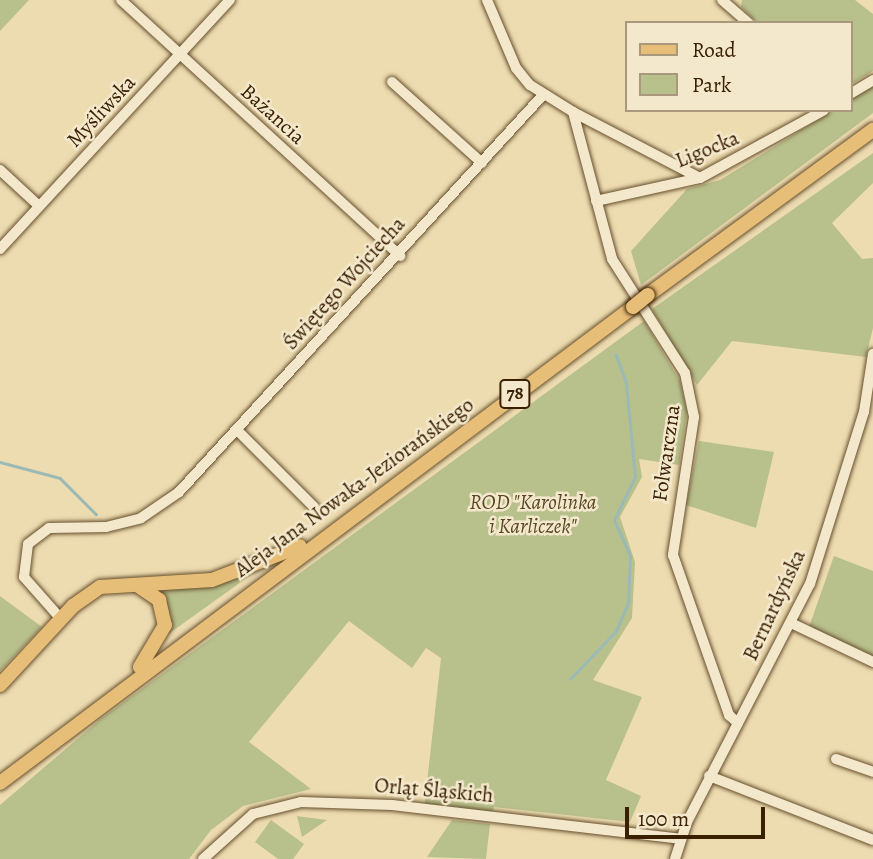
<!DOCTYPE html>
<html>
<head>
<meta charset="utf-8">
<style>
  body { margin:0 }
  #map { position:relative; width:873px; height:859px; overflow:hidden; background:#eedcb1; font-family:Alegreya,serif }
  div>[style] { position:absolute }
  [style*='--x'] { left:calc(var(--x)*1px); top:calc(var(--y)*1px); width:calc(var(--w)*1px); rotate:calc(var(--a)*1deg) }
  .green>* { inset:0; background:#b8c08c }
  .stream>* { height:2.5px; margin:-1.25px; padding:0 1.25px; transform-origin:1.25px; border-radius:1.25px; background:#9cbab5 }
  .roads { filter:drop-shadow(0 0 2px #664f2d) drop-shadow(0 0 2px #664f2d) }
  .minor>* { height:10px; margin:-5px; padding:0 5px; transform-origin:5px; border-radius:5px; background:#f4e8cc }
  .major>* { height:14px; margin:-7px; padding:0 7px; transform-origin:7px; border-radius:7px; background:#e7be78 }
  .bridges { filter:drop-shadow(0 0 2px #392001) drop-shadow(0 0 2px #392001) }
  .major-bridge>* { height:14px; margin:-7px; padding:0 7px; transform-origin:7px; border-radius:7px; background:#e7be78 }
  span { translate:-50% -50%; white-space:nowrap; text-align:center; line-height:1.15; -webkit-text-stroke:5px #f4e8cc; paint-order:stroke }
  .shield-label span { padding:2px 5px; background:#f4e8cc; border:2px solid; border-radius:5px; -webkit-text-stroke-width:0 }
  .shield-label { font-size:19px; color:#392001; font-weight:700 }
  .street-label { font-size:21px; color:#392001 }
  .park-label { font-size:21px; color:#594824; font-style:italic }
  .legend { position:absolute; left:625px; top:21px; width:228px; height:91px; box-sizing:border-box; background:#f4e8cc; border:2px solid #a9987b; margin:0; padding:9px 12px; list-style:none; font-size:21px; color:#392001 }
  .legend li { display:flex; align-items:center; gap:14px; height:35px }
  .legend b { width:35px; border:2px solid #a9987b }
  .scale { position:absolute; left:625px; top:807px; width:140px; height:32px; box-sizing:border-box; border:4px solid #392001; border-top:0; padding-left:9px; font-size:21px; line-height:24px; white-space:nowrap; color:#392001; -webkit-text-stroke:5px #f4e8cc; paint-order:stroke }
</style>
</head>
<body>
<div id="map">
  <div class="green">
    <div style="clip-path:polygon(0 0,29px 0,0 31px)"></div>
    <div style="clip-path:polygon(742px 0,855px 0,873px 14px,873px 71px,850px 85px,850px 23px,758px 23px,741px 7px)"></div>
    <div style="clip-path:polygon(873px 86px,873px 113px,641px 285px,631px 251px,687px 189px,720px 180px,834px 110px,850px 110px,850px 100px)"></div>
    <div style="clip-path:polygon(873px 153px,873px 183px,832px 223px,862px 259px,873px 258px,873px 328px,866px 357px,732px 341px,697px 385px,652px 309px)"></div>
    <div style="clip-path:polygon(644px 321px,680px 381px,687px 411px,679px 465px,639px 459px,642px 477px,620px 517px,635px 562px,632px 618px,593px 680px,642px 697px,606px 780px,641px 796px,630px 822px,494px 807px,492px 815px,424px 809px,441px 658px,426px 648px,412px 668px,349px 621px,249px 742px,311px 789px,243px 806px,211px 830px,189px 859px,0 859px,0 805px,102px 718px)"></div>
    <div style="clip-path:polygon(700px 435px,699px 441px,774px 452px,756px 528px,686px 505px)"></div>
    <div style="clip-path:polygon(834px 556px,873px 571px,873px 657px,809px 627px)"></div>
    <div style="clip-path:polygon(256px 570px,255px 572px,167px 635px,161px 595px,152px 586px)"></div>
    <div style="clip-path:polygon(0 596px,42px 627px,0 671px)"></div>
    <div style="clip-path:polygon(297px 816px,327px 820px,302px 837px)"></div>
    <div style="clip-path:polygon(271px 820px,304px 844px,293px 859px,278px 859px,255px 842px)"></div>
    <div style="clip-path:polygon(452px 820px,490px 824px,486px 859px,427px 857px)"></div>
  </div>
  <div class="stream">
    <div style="--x:0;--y:462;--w:62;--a:14.9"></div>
    <div style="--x:60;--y:478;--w:51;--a:45"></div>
    <div style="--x:570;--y:679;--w:66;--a:-46.2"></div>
    <div style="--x:616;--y:631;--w:30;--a:-67"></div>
    <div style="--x:628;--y:603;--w:47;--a:-87.6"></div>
    <div style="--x:630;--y:556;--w:39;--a:-114"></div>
    <div style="--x:614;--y:520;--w:48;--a:-64"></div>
    <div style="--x:635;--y:477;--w:94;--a:-95.5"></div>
    <div style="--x:626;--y:383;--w:30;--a:-110"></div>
  </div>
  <div class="roads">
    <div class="minor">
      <div style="--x:121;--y:0;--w:379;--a:42.5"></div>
      <div style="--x:487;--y:0;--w:74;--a:66.9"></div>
      <div style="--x:516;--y:68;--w:22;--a:51"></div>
      <div style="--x:530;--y:85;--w:51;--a:32.1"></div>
      <div style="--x:573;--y:112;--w:152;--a:75.1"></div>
      <div style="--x:612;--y:259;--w:135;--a:57.4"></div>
      <div style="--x:685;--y:373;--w:45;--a:78.4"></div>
      <div style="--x:694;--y:417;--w:140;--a:98.7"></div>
      <div style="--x:673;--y:555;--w:170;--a:70.7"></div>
      <div style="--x:729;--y:715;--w:12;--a:42"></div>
      <div style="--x:722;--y:0;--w:35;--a:41"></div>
      <div style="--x:392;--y:82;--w:121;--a:42"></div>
      <div style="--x:850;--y:94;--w:27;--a:-31"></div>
      <div style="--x:573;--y:112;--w:143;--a:27.5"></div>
      <div style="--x:0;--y:170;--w:53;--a:42.7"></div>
      <div style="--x:596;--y:201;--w:107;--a:-12.5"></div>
      <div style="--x:700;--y:178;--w:141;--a:-28.7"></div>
      <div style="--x:0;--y:249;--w:339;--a:-47.3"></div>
      <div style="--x:237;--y:430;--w:109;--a:45"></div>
      <div style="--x:61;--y:619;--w:56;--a:-131.4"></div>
      <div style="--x:24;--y:577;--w:33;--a:-83"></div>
      <div style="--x:28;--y:544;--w:26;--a:-37"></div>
      <div style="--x:49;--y:528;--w:57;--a:-1"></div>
      <div style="--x:106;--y:527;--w:36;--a:-14"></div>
      <div style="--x:141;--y:518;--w:46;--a:-34.4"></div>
      <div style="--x:179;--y:492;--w:540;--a:-47.48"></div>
      <div style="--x:791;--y:623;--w:91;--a:25.4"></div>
      <div style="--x:836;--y:759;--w:39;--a:19"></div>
      <div style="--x:709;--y:776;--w:176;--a:21.3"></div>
      <div style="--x:203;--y:859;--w:67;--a:-42"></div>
      <div style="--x:253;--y:814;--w:49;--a:-14"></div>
      <div style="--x:301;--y:802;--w:91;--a:1.9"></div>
      <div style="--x:392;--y:805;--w:290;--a:6.7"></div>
      <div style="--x:675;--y:859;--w:39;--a:-72"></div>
      <div style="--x:687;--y:822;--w:268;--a:-62.7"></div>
      <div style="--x:810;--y:584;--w:180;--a:-72.6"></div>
      <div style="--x:864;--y:412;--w:59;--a:-81.2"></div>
    </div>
    <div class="major">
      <div style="--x:648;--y:295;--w:279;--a:-36.3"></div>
      <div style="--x:137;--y:585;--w:27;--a:34"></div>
      <div style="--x:159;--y:600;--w:26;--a:77"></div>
      <div style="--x:165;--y:625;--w:49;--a:120.8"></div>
      <div style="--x:0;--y:685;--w:108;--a:-47.3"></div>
      <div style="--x:73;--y:606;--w:33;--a:-35"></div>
      <div style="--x:100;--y:587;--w:112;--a:-3.6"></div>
      <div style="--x:212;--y:580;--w:94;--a:-21.1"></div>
      <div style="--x:0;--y:783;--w:792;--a:-36.94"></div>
    </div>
  </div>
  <div class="bridges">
    <div class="major-bridge">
      <div style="--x:633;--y:307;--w:19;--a:-39"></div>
    </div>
  </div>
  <div class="shield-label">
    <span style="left:515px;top:394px">78</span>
  </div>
  <div class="street-label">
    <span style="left:101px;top:111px;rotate:-47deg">Myśliwska</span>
    <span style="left:273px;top:114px;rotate:42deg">Bażancia</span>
    <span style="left:707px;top:149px;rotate:-22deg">Ligocka</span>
    <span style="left:344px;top:283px;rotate:-48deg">Świętego Wojciecha</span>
    <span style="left:666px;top:453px;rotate:-82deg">Folwarczna</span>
    <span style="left:354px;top:487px;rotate:-36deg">Aleja Jana Nowaka-Jeziorańskiego</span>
    <span style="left:774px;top:605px;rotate:-65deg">Bernardyńska</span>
    <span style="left:434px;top:790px;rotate:5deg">Orląt Śląskich</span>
  </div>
  <div class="park-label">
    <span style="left:533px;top:514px">ROD "Karolinka<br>i Karliczek"</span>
  </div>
  <ul class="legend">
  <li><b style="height:9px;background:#e7be78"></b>Road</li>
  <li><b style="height:19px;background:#b8c08c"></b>Park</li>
  </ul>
  <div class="scale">100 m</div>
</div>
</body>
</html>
